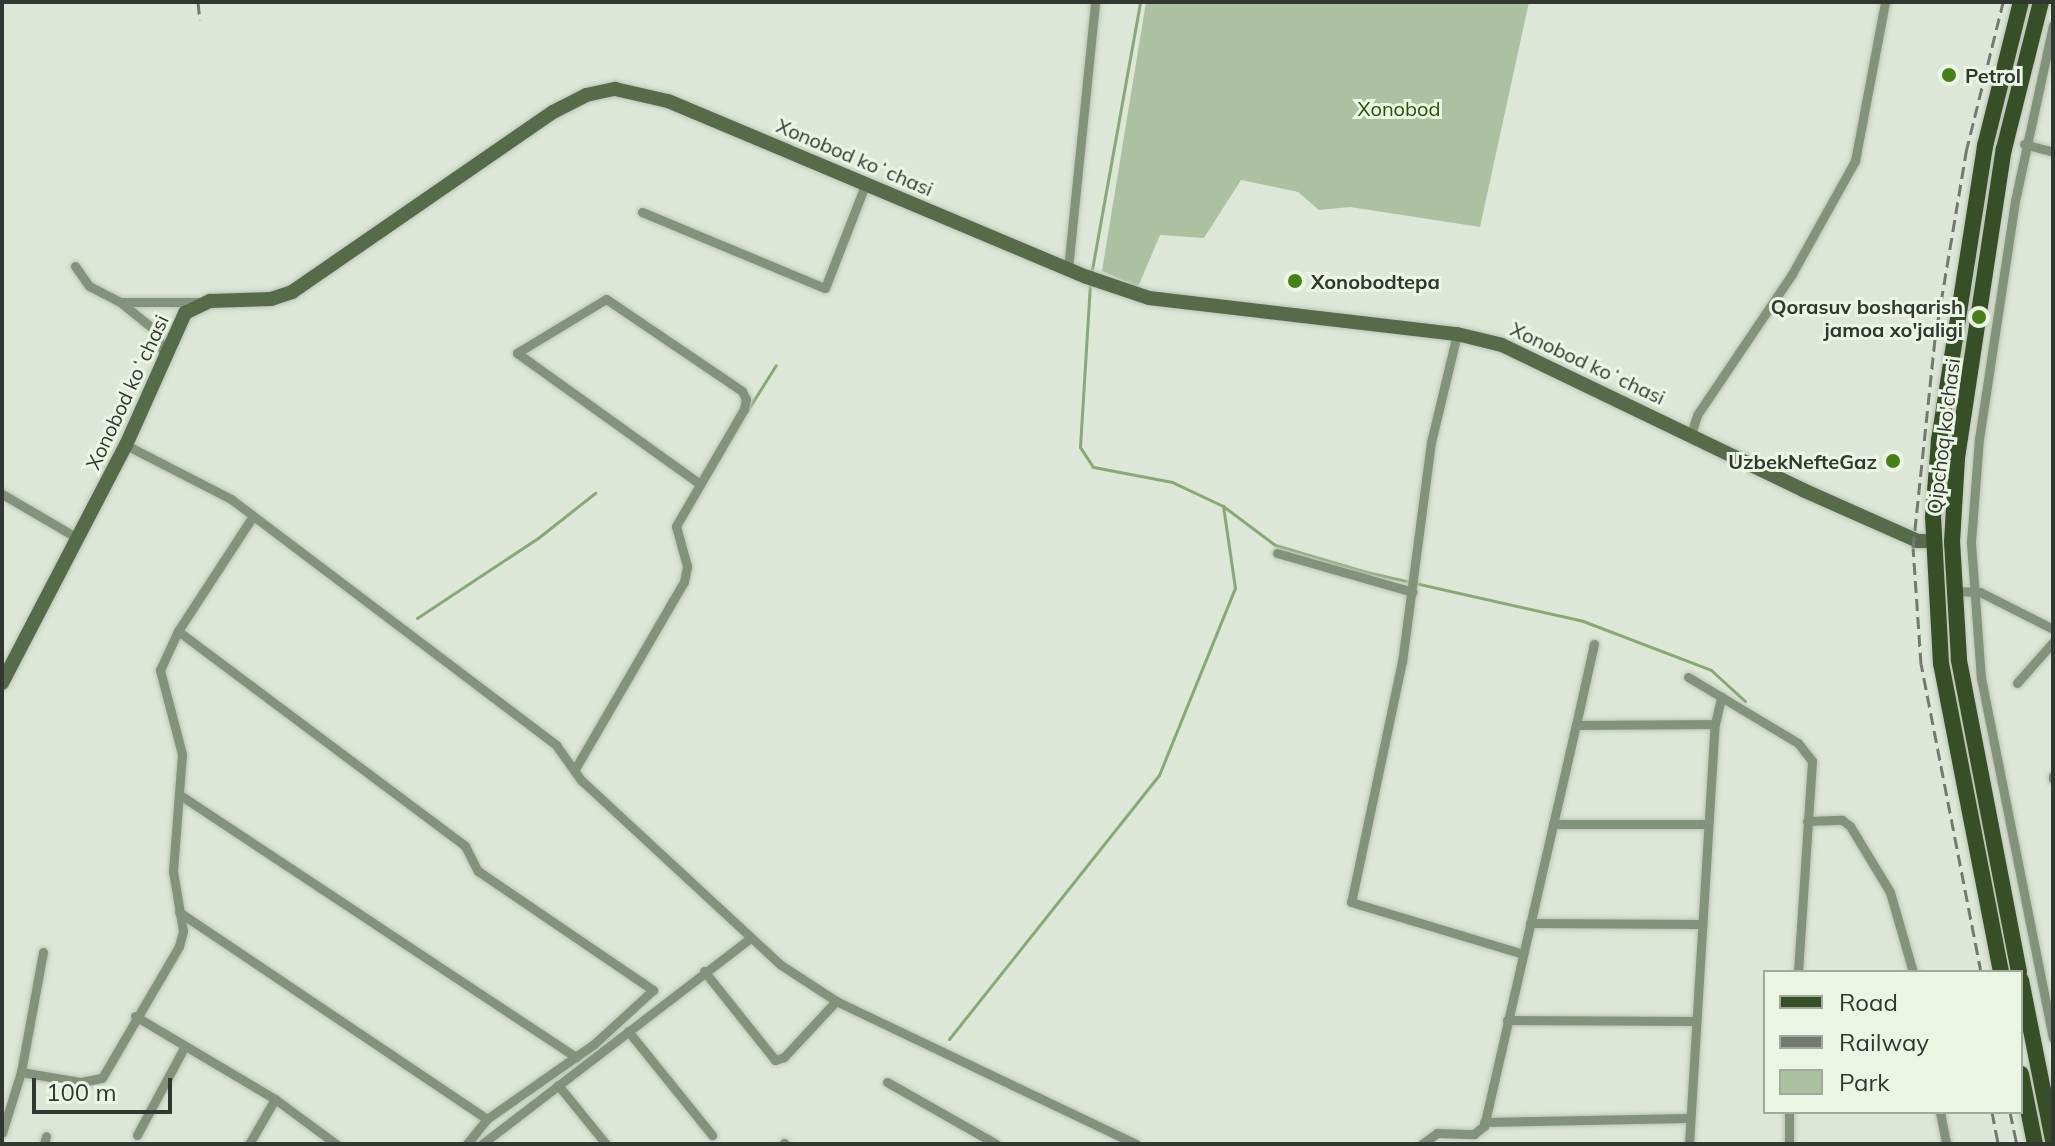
<!DOCTYPE html>
<html>
<head>
<meta charset="utf-8">
<style>
  body { margin:0 }
  #map { position:relative; width:2055px; height:1146px; overflow:hidden; background:#dde7d7; font-family:Mulish,sans-serif }
  div>[style] { position:absolute }
  [style*='--x'] { left:calc(var(--x)*1px); top:calc(var(--y)*1px); width:calc(var(--w)*1px); rotate:calc(var(--a)*1deg) }
  .green>* { inset:0; background:#acc1a0 }
  .stream>* { height:3px; margin:-1.5px; padding:0 1.5px; transform-origin:1.5px; border-radius:1.5px; background:#87a974 }
  .roads { filter:drop-shadow(0 0 2px #bbc4b6) drop-shadow(0 0 2px #bbc4b6) }
  .street>* { height:9px; margin:-4.5px; padding:0 4.5px; transform-origin:4.5px; border-radius:4.5px; background:#83927b }
  .secondary>* { height:14px; margin:-7px; padding:0 7px; transform-origin:7px; border-radius:7px; background:#566b4a }
  .primary>* { height:16px; margin:-8px; padding:0 8px; transform-origin:8px; border-radius:8px; background:#364f27 }
  .rail>* { height:3px; margin-top:-1.5px; transform-origin:0; background:repeating-linear-gradient(90deg,#737970 0 12px,transparent 0 18px) }
  .dots>* { width:22px; height:22px; translate:-50% -50%; box-sizing:border-box; border:4px solid #eaf5e4; border-radius:50% }
  span { translate:-50% -50%; white-space:nowrap; text-align:center; line-height:1.15; -webkit-text-stroke:6px #eaf5e4; paint-order:stroke }
  .poi-label { font-size:20px; color:#333731; font-weight:700 }
  .left { translate:0 -50%; text-align:left }
  .right { translate:-100% -50%; text-align:right }
  .park-label { font-size:20px; color:#295202 }
  .street-label { font-size:20px; color:#333731 }
  .frame { position:absolute; inset:0; border:4px solid #333731; pointer-events:none }
  .legend { position:absolute; left:1763px; top:970px; width:260px; height:144px; box-sizing:border-box; background:#eaf5e4; border:2px solid #a1a99c; margin:0; padding:10px 14px; list-style:none; font-size:24px; color:#333731 }
  .legend li { display:flex; align-items:center; gap:16px; height:40px }
  .legend b { width:40px; border:2px solid #a1a99c }
  .scale { position:absolute; left:32px; top:1078px; width:140px; height:36px; box-sizing:border-box; border:4px solid #333731; border-top:0; padding-left:10px; font-size:24px; line-height:28px; white-space:nowrap; color:#333731; -webkit-text-stroke:6px #eaf5e4; paint-order:stroke }
</style>
</head>
<body>
<div id="map">
  <div class="green">
    <div style="clip-path:polygon(1146px 2px,1529px 2px,1480px 227px,1350px 207px,1319px 210px,1298px 192px,1241px 180px,1204px 238px,1160px 235px,1138px 287px,1102px 271px)"></div>
  </div>
  <div class="stream">
    <div style="--x:1091;--y:275;--w:277;--a:-79.8"></div>
    <div style="--x:747;--y:411;--w:54;--a:-57.8"></div>
    <div style="--x:1223;--y:506;--w:65;--a:36.9"></div>
    <div style="--x:1275;--y:545;--w:95;--a:16.5"></div>
    <div style="--x:1366;--y:572;--w:222;--a:12.7"></div>
    <div style="--x:1583;--y:621;--w:137;--a:20.9"></div>
    <div style="--x:1711;--y:670;--w:46;--a:42.4"></div>
    <div style="--x:417;--y:618;--w:145;--a:-33.5"></div>
    <div style="--x:538;--y:538;--w:73;--a:-38.3"></div>
    <div style="--x:949;--y:1039;--w:337;--a:-51.5"></div>
    <div style="--x:1159;--y:775;--w:202;--a:-67.9"></div>
    <div style="--x:1235;--y:588;--w:83;--a:-98.3"></div>
    <div style="--x:1223;--y:506;--w:56;--a:-154.8"></div>
    <div style="--x:1172;--y:482;--w:80;--a:-169.2"></div>
    <div style="--x:1093;--y:467;--w:24;--a:-123"></div>
    <div style="--x:1080;--y:447;--w:165;--a:-86.5"></div>
    <div style="--x:1430;--y:1143;--w:291;--a:0.2"></div>
  </div>
  <div class="roads">
    <div class="street">
      <div style="--x:2053;--y:25;--w:180;--a:102.2"></div>
      <div style="--x:2015;--y:201;--w:240;--a:98.6"></div>
      <div style="--x:1979;--y:438;--w:105;--a:94.4"></div>
      <div style="--x:1971;--y:543;--w:135;--a:85.8"></div>
      <div style="--x:1981;--y:678;--w:367;--a:78.7"></div>
      <div style="--x:2024;--y:144;--w:30;--a:15"></div>
      <div style="--x:642;--y:212;--w:198;--a:22.6"></div>
      <div style="--x:825;--y:288;--w:113;--a:-68.7"></div>
      <div style="--x:75;--y:266;--w:24;--a:55"></div>
      <div style="--x:89;--y:286;--w:35;--a:27"></div>
      <div style="--x:1068;--y:269;--w:268;--a:-84.2"></div>
      <div style="--x:1457;--y:334;--w:111;--a:103.5"></div>
      <div style="--x:1431;--y:442;--w:221;--a:97.5"></div>
      <div style="--x:1402;--y:661;--w:246;--a:101.9"></div>
      <div style="--x:1351;--y:902;--w:180;--a:16.8"></div>
      <div style="--x:165;--y:358;--w:28;--a:-108"></div>
      <div style="--x:156;--y:331;--w:46;--a:-141.1"></div>
      <div style="--x:120;--y:302;--w:79;--a:0"></div>
      <div style="--x:1691;--y:434;--w:20;--a:-72"></div>
      <div style="--x:1697;--y:415;--w:170;--a:-56"></div>
      <div style="--x:1792;--y:274;--w:129;--a:-60.9"></div>
      <div style="--x:1855;--y:161;--w:162;--a:-79.3"></div>
      <div style="--x:126;--y:445;--w:118;--a:27.2"></div>
      <div style="--x:231;--y:499;--w:408;--a:37.1"></div>
      <div style="--x:556;--y:745;--w:43;--a:54.5"></div>
      <div style="--x:581;--y:780;--w:272;--a:42.8"></div>
      <div style="--x:781;--y:965;--w:66;--a:33.2"></div>
      <div style="--x:836;--y:1001;--w:332;--a:25.5"></div>
      <div style="--x:2;--y:494;--w:89;--a:30.3"></div>
      <div style="--x:1277;--y:553;--w:141;--a:16"></div>
      <div style="--x:1953;--y:591;--w:27;--a:2"></div>
      <div style="--x:1980;--y:592;--w:82;--a:26.9"></div>
      <div style="--x:178;--y:631;--w:359;--a:36.8"></div>
      <div style="--x:465;--y:846;--w:28;--a:63"></div>
      <div style="--x:478;--y:871;--w:212;--a:34.2"></div>
      <div style="--x:653;--y:990;--w:80;--a:137.5"></div>
      <div style="--x:594;--y:1044;--w:131;--a:145"></div>
      <div style="--x:487;--y:1119;--w:32;--a:129"></div>
      <div style="--x:1688;--y:677;--w:128;--a:31"></div>
      <div style="--x:1798;--y:743;--w:23;--a:52"></div>
      <div style="--x:1812;--y:761;--w:211;--a:93.8"></div>
      <div style="--x:2017;--y:683;--w:55;--a:-48.7"></div>
      <div style="--x:1576;--y:725;--w:83;--a:-77.5"></div>
      <div style="--x:575;--y:769;--w:216;--a:-59.8"></div>
      <div style="--x:684;--y:582;--w:16;--a:-79"></div>
      <div style="--x:687;--y:566;--w:41;--a:-105.4"></div>
      <div style="--x:676;--y:526;--w:135;--a:-59.8"></div>
      <div style="--x:744;--y:409;--w:10;--a:-79"></div>
      <div style="--x:746;--y:399;--w:9;--a:-117"></div>
      <div style="--x:742;--y:391;--w:164;--a:-145.9"></div>
      <div style="--x:606;--y:299;--w:104;--a:148.8"></div>
      <div style="--x:517;--y:353;--w:225;--a:35.6"></div>
      <div style="--x:2053;--y:776;--w:3;--a:90"></div>
      <div style="--x:180;--y:795;--w:475;--a:33.5"></div>
      <div style="--x:1807;--y:821;--w:35;--a:-2"></div>
      <div style="--x:1842;--y:820;--w:10;--a:37"></div>
      <div style="--x:1850;--y:826;--w:77;--a:58.8"></div>
      <div style="--x:1890;--y:892;--w:83;--a:74"></div>
      <div style="--x:1553;--y:824;--w:155;--a:0"></div>
      <div style="--x:179;--y:912;--w:371;--a:33.9"></div>
      <div style="--x:1530;--y:923;--w:171;--a:0.3"></div>
      <div style="--x:704;--y:971;--w:114;--a:51.4"></div>
      <div style="--x:775;--y:1060;--w:9;--a:-18"></div>
      <div style="--x:784;--y:1057;--w:76;--a:-47.1"></div>
      <div style="--x:135;--y:1016;--w:163;--a:30.7"></div>
      <div style="--x:275;--y:1099;--w:76;--a:36.4"></div>
      <div style="--x:1507;--y:1020;--w:187;--a:0.3"></div>
      <div style="--x:628;--y:1031;--w:134;--a:51.1"></div>
      <div style="--x:21;--y:1072;--w:61;--a:9.5"></div>
      <div style="--x:81;--y:1082;--w:21;--a:-11"></div>
      <div style="--x:102;--y:1078;--w:153;--a:-59.7"></div>
      <div style="--x:179;--y:946;--w:16;--a:-75"></div>
      <div style="--x:183;--y:931;--w:61;--a:-99.5"></div>
      <div style="--x:173;--y:871;--w:117;--a:-85.6"></div>
      <div style="--x:182;--y:754;--w:87;--a:-104.7"></div>
      <div style="--x:160;--y:670;--w:43;--a:-65.2"></div>
      <div style="--x:178;--y:631;--w:137;--a:-56.9"></div>
      <div style="--x:887;--y:1082;--w:125;--a:29.6"></div>
      <div style="--x:558;--y:1085;--w:76;--a:50.9"></div>
      <div style="--x:1940;--y:1112;--w:33;--a:79"></div>
      <div style="--x:1484;--y:1122;--w:203;--a:-1.1"></div>
      <div style="--x:2;--y:1133;--w:64;--a:-72.7"></div>
      <div style="--x:21;--y:1072;--w:122;--a:-79.6"></div>
      <div style="--x:137;--y:1135;--w:101;--a:-61.7"></div>
      <div style="--x:784;--y:1143;--w:1;--a:45"></div>
      <div style="--x:44;--y:1144;--w:8;--a:-76"></div>
      <div style="--x:249;--y:1144;--w:52;--a:-60"></div>
      <div style="--x:482;--y:1144;--w:338;--a:-37.5"></div>
      <div style="--x:1422;--y:1144;--w:19;--a:-36"></div>
      <div style="--x:1437;--y:1133;--w:37;--a:2"></div>
      <div style="--x:1474;--y:1134;--w:13;--a:-39"></div>
      <div style="--x:1484;--y:1126;--w:411;--a:-77.1"></div>
      <div style="--x:1576;--y:725;--w:139;--a:-0.4"></div>
      <div style="--x:1689;--y:1144;--w:421;--a:-86.5"></div>
      <div style="--x:1715;--y:724;--w:28;--a:-77"></div>
      <div style="--x:1789;--y:1144;--w:32;--a:-90"></div>
    </div>
    <div class="secondary">
      <div style="--x:2;--y:683;--w:268;--a:-62.5"></div>
      <div style="--x:126;--y:445;--w:145;--a:-65.9"></div>
      <div style="--x:185;--y:313;--w:28;--a:-26"></div>
      <div style="--x:210;--y:301;--w:61;--a:-1.9"></div>
      <div style="--x:271;--y:299;--w:22;--a:-18"></div>
      <div style="--x:292;--y:292;--w:317;--a:-34.6"></div>
      <div style="--x:553;--y:112;--w:37;--a:-27"></div>
      <div style="--x:586;--y:95;--w:30;--a:-12"></div>
      <div style="--x:615;--y:89;--w:54;--a:12.8"></div>
      <div style="--x:668;--y:101;--w:454;--a:22.8"></div>
      <div style="--x:1087;--y:277;--w:65;--a:18.7"></div>
      <div style="--x:1149;--y:298;--w:310;--a:6.7"></div>
      <div style="--x:1457;--y:334;--w:46;--a:13.7"></div>
      <div style="--x:1502;--y:345;--w:334;--a:25.7"></div>
      <div style="--x:1803;--y:490;--w:126;--a:23.9"></div>
      <div style="--x:1918;--y:541;--w:15;--a:0"></div>
    </div>
    <div class="primary">
      <div style="--x:2001;--y:972;--w:314;--a:-101"></div>
      <div style="--x:1941;--y:664;--w:147;--a:-93.1"></div>
      <div style="--x:1933;--y:517;--w:77;--a:-85.5"></div>
      <div style="--x:1939;--y:440;--w:298;--a:-81.1"></div>
      <div style="--x:1985;--y:146;--w:148;--a:-76"></div>
      <div style="--x:2019;--y:972;--w:319;--a:-100.9"></div>
      <div style="--x:1959;--y:659;--w:117;--a:-93.4"></div>
      <div style="--x:1952;--y:542;--w:84;--a:-86.6"></div>
      <div style="--x:1957;--y:458;--w:313;--a:-81.4"></div>
      <div style="--x:2004;--y:149;--w:152;--a:-75.9"></div>
      <div style="--x:2021;--y:980;--w:163;--a:78.7"></div>
      <div style="--x:2021;--y:1074;--w:71;--a:78.7"></div>
    </div>
  </div>
  <div class="rail">
    <div style="--x:198;--y:2;--w:18;--a:84"></div>
    <div style="--x:1981;--y:972;--w:314;--a:-101"></div>
    <div style="--x:1921;--y:664;--w:116;--a:-93.9"></div>
    <div style="--x:1913;--y:548;--w:211;--a:-84"></div>
    <div style="--x:1935;--y:338;--w:189;--a:-80.5"></div>
    <div style="--x:1966;--y:152;--w:154;--a:-76.1"></div>
    <div style="--x:1992;--y:1112;--w:33;--a:79"></div>
    <div style="--x:2010;--y:1112;--w:33;--a:78"></div>
  </div>
  <div class="dots">
    <div style="left:1949px;top:75px;background:#478018"></div>
    <div style="left:1295px;top:281px;background:#478018"></div>
    <div style="left:1979px;top:317px;background:#478018"></div>
    <div style="left:1893px;top:461px;background:#478018"></div>
  </div>
  <div class="poi-label">
    <span class="left" style="left:1965px;top:75px">Petrol</span>
    <span class="left" style="left:1311px;top:281px">Xonobodtepa</span>
    <span class="right" style="left:1963px;top:318px">Qorasuv boshqarish<br>jamoa xo'jaligi</span>
    <span class="right" style="left:1877px;top:461px">UzbekNefteGaz</span>
  </div>
  <div class="park-label">
    <span style="left:1399px;top:108px">Xonobod</span>
  </div>
  <div class="street-label">
    <span style="left:855px;top:157px;rotate:23deg">Xonobod koʻchasi</span>
    <span style="left:1588px;top:363px;rotate:25deg">Xonobod koʻchasi</span>
    <span style="left:127px;top:392px;rotate:-65deg">Xonobod koʻchasi</span>
    <span style="left:1943px;top:436px;rotate:-83deg">Qipchoq ko'chasi</span>
  </div>
  <div class="frame"></div>
  <ul class="legend">
  <li><b style="height:10px;background:#364f27"></b>Road</li>
  <li><b style="height:10px;background:#737970"></b>Railway</li>
  <li><b style="height:22px;background:#acc1a0"></b>Park</li>
  </ul>
  <div class="scale">100 m</div>
</div>
</body>
</html>
